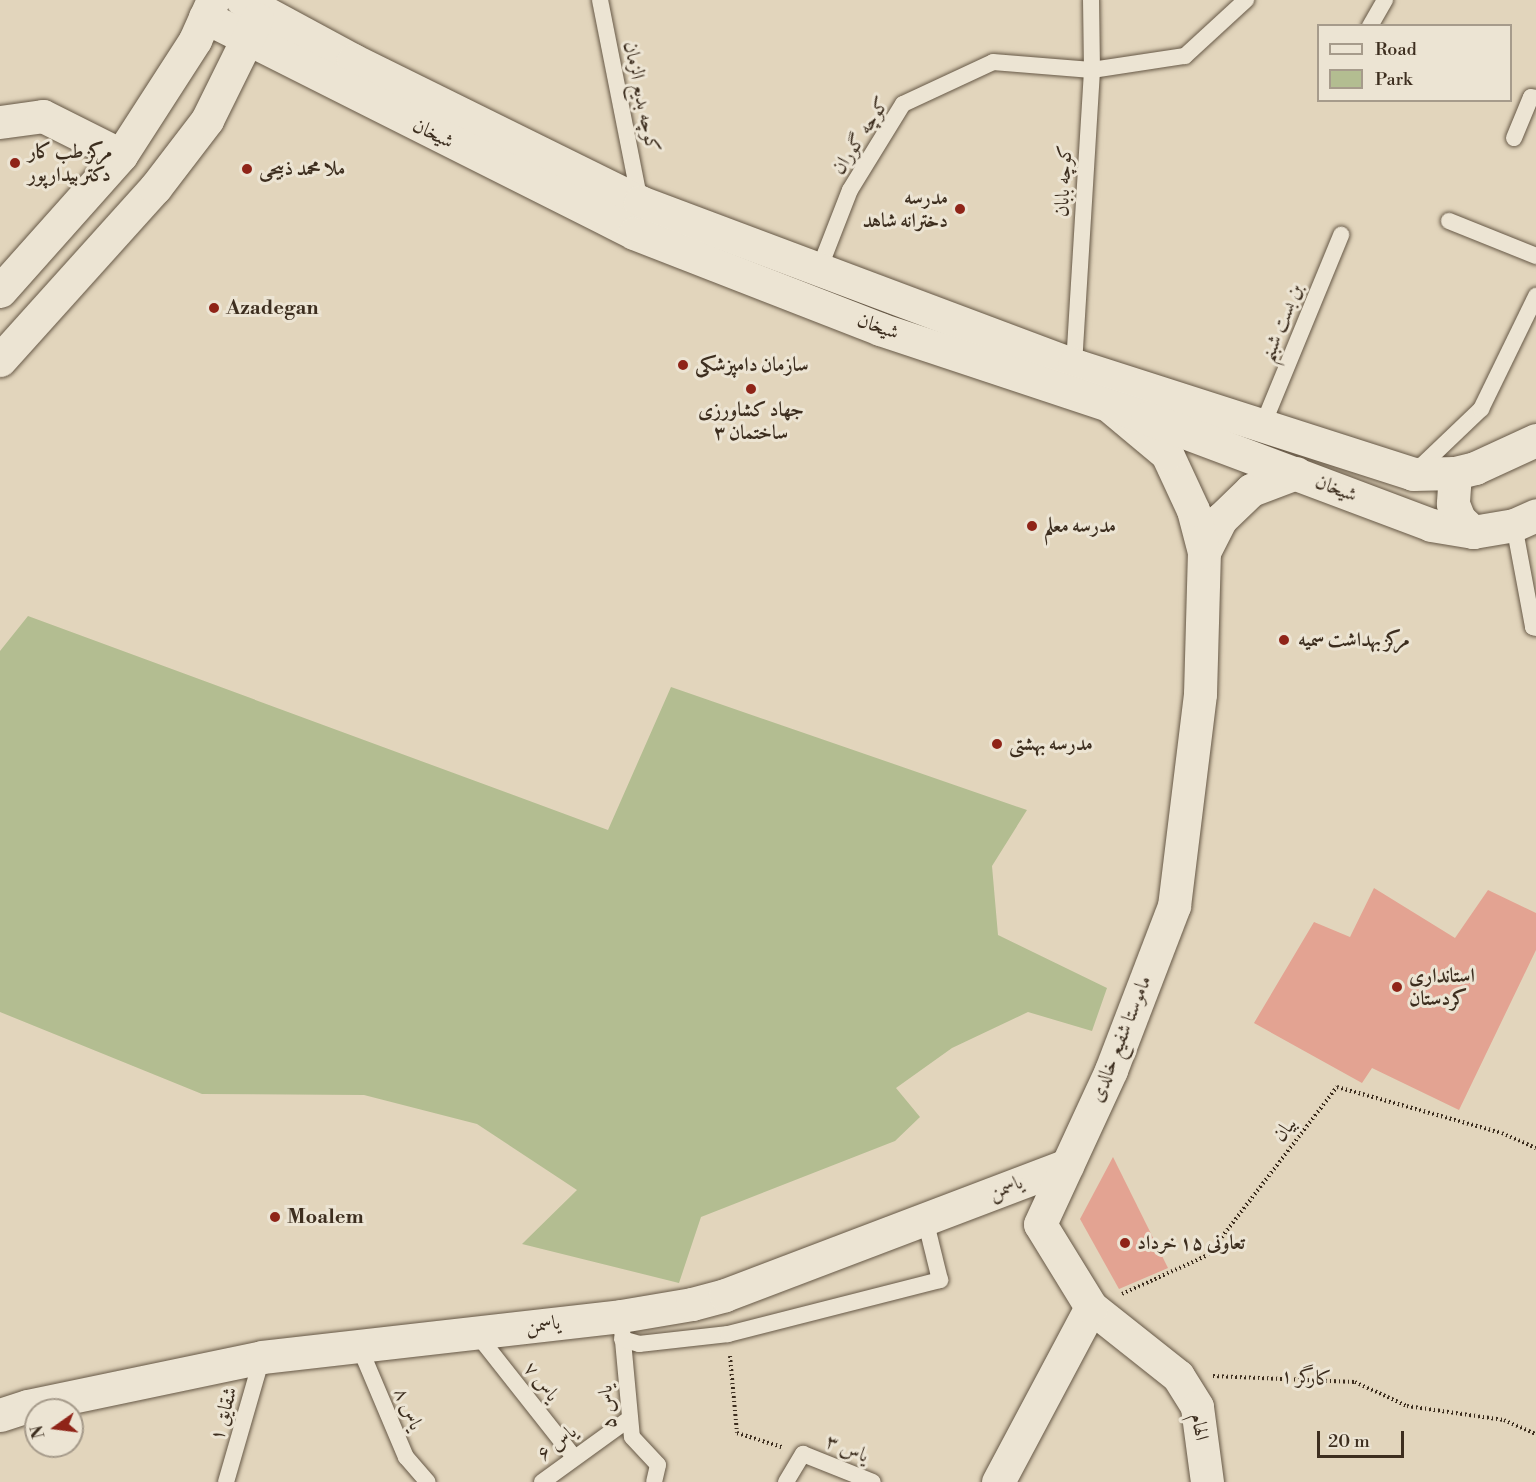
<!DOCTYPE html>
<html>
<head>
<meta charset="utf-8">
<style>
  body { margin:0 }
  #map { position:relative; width:1536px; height:1482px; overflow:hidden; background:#e2d5bc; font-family:"Libre Bodoni",Amiri,serif }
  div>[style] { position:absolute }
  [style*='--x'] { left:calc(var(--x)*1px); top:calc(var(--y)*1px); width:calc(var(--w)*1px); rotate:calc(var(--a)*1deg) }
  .green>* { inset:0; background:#b3bd91 }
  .building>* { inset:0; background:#e3a392 }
  .path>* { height:4px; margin-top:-2px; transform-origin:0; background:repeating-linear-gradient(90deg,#3d2e1f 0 1.5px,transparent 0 4.5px) }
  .roads { filter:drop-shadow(0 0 2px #665846) drop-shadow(0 0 2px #665846) }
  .lane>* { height:16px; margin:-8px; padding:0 8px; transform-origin:8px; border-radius:8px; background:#ece4d3 }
  .street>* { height:33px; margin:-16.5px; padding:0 16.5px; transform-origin:16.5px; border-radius:16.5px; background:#ece4d3 }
  .secondary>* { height:33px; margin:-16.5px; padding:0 16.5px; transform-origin:16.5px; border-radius:16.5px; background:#ece4d3 }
  .dots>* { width:16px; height:16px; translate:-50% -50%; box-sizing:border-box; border:3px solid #ece4d3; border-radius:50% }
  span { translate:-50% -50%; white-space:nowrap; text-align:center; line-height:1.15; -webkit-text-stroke:6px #ece4d3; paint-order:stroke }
  .street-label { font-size:20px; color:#3d2e1f }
  .poi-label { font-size:20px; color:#3d2e1f; font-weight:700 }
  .left { translate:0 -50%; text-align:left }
  .right { translate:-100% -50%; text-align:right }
  .legend { position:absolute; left:1317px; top:24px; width:195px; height:78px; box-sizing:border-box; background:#ece4d3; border:2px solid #a69b8b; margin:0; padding:8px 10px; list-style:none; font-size:18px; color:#3d2e1f }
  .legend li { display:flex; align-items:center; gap:12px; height:30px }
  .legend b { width:30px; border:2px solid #a69b8b }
  .north { position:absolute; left:24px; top:1398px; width:60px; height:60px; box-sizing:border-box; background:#ece4d3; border:2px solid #a69b8b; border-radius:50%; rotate:256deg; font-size:16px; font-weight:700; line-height:24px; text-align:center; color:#3d2e1f }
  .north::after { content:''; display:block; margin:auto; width:21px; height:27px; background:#8f2418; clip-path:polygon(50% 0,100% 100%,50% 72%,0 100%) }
  .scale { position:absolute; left:1317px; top:1431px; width:87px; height:27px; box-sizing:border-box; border:3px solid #3d2e1f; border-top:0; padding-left:8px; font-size:18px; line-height:21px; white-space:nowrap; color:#3d2e1f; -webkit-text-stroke:4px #ece4d3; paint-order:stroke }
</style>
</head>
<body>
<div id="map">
  <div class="green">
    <div style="clip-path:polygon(28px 616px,608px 830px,671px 687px,1027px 810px,992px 866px,998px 935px,1107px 988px,1092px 1031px,1028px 1012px,952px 1048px,896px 1088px,920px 1117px,895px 1141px,701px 1217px,679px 1283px,522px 1244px,577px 1190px,477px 1124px,364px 1095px,202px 1094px,0 1012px,0 651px)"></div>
  </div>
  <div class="building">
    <div style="clip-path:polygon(1374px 888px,1455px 938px,1488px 890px,1536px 913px,1536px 950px,1459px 1110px,1372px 1068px,1362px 1083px,1254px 1023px,1314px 922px,1350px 937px)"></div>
    <div style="clip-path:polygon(1113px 1157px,1168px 1268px,1119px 1289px,1080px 1219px)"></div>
  </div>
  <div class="path">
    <div style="--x:1122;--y:1294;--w:94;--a:-24.4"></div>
    <div style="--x:1208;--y:1255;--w:212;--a:-52.5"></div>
    <div style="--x:1337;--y:1087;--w:171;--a:15.6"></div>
    <div style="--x:1502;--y:1133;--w:37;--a:24"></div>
    <div style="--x:730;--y:1356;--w:77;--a:84.8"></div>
    <div style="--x:737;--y:1433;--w:47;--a:17.3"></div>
    <div style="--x:1213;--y:1376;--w:142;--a:2.4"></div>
    <div style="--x:1355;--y:1382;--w:57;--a:24.8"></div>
    <div style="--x:1407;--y:1406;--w:98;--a:8.2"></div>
    <div style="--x:1504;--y:1420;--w:35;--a:24"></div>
  </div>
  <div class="roads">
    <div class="lane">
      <div style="--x:600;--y:0;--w:206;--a:78.8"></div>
      <div style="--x:1370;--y:26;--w:30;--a:-60"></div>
      <div style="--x:1514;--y:138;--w:44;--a:-67.5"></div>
      <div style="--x:1531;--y:97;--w:5;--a:11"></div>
      <div style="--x:1449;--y:221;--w:94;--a:21.9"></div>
      <div style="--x:818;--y:272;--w:88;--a:-68.7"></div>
      <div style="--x:850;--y:190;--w:101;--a:-58.4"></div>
      <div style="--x:903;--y:104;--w:99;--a:-25"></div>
      <div style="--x:993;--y:62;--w:99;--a:4.6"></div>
      <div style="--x:1092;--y:70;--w:94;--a:-8.6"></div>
      <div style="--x:1185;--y:56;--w:83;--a:-42.6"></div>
      <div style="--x:1074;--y:365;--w:296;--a:-86.5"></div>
      <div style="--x:1092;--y:70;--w:70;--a:-90.8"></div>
      <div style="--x:1262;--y:427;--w:208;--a:-67.6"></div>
      <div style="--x:1414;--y:473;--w:93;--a:-43.7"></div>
      <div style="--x:1481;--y:409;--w:126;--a:-64"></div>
      <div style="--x:1514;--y:525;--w:104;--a:79.4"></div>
      <div style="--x:1533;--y:627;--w:3;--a:18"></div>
      <div style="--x:622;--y:1330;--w:107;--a:84.7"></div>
      <div style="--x:632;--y:1437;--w:38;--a:47"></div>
      <div style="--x:658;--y:1465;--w:17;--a:103"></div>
      <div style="--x:476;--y:1333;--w:158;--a:51.7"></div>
      <div style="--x:622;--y:1339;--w:18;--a:16"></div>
      <div style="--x:639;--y:1344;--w:90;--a:-6.4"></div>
      <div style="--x:728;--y:1334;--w:219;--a:-14.3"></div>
      <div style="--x:940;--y:1280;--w:63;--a:-103.8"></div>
      <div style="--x:359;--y:1346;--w:121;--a:67.1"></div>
      <div style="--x:406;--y:1457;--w:33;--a:49"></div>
      <div style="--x:226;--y:1482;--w:130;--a:-73.9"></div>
      <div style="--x:542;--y:1482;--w:107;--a:-35.9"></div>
      <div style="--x:786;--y:1482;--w:33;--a:-59"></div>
      <div style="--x:803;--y:1454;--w:75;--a:21.8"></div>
    </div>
    <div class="street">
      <div style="--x:0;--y:122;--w:43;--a:-7.9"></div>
      <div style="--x:43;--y:116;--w:87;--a:26.6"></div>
      <div style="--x:1204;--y:552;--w:37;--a:-63"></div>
      <div style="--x:1221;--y:519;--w:42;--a:-44"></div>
      <div style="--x:1251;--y:490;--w:48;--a:-20.7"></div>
      <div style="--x:1091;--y:1307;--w:111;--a:38.4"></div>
      <div style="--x:1178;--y:1376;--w:36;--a:58"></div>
      <div style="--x:1197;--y:1407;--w:76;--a:82.4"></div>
      <div style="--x:0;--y:1415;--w:29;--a:-18"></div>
      <div style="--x:28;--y:1406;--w:239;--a:-11.8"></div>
      <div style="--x:262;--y:1357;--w:361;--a:-6.5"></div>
      <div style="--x:621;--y:1316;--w:72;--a:-9.6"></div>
      <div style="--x:692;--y:1304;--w:34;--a:-15"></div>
      <div style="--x:725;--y:1295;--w:366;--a:-20.8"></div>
      <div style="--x:998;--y:1482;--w:198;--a:-62"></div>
      <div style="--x:1091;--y:1307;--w:97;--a:-121.6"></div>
      <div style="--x:1040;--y:1224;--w:170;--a:-65.2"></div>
      <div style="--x:1111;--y:1070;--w:176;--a:-69"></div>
      <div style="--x:1174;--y:906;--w:214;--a:-83"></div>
      <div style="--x:1200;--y:694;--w:142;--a:-88.4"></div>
      <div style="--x:1204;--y:552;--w:43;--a:-104.7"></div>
      <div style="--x:1193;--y:510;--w:62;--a:-114.9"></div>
      <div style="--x:1167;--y:454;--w:72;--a:-140.1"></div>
    </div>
    <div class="secondary">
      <div style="--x:242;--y:0;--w:126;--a:28.4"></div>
      <div style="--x:353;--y:60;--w:320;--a:26.3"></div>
      <div style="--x:640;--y:202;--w:464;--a:20.6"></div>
      <div style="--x:1074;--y:365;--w:356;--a:17.8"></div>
      <div style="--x:1413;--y:474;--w:42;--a:-1.4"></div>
      <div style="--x:1455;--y:473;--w:21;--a:-14"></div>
      <div style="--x:1475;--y:468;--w:67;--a:-24.7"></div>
      <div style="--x:205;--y:17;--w:480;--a:26.7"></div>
      <div style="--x:634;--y:233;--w:264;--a:21.3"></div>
      <div style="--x:880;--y:329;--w:281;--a:18.4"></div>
      <div style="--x:1147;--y:418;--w:303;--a:20.6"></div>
      <div style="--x:1431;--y:525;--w:43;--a:9.5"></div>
      <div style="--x:1473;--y:532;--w:42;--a:-9.7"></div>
      <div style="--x:1514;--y:525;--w:24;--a:-24"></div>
      <div style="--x:0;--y:291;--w:182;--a:-48.3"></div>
      <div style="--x:121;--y:155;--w:137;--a:-57.2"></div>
      <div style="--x:195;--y:40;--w:44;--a:-65.8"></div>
      <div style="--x:0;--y:360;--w:232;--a:-48"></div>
      <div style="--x:155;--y:188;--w:86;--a:-52.6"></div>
      <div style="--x:207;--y:120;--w:113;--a:-63.7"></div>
      <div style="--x:1455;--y:473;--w:31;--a:94"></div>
      <div style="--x:1453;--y:504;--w:16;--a:68"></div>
      <div style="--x:1459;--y:519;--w:19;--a:43"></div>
    </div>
  </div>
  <div class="dots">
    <div style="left:15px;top:163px;background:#8f2418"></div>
    <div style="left:247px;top:169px;background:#8f2418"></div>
    <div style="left:960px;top:209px;background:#8f2418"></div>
    <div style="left:214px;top:308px;background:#8f2418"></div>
    <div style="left:683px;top:365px;background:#8f2418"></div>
    <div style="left:751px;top:389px;background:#8f2418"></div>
    <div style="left:1032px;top:526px;background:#8f2418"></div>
    <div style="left:1284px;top:640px;background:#8f2418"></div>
    <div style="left:997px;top:744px;background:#8f2418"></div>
    <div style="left:1397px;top:987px;background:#8f2418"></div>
    <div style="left:275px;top:1217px;background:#8f2418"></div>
    <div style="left:1125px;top:1243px;background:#8f2418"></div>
  </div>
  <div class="street-label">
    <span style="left:641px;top:97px;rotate:78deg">کوچه بدیع الزمان</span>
    <span style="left:433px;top:134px;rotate:27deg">شیخان</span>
    <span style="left:861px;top:136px;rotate:-57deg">کوچه گوران</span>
    <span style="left:1064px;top:181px;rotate:-87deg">کوچه بابان</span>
    <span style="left:1282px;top:323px;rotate:-68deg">بن بست شبنم</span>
    <span style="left:878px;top:327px;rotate:20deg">شیخان</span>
    <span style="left:1336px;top:489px;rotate:21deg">شیخان</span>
    <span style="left:1121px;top:1039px;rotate:-68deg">ماموستا شفیع خالدی</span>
    <span style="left:1285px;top:1130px;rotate:-53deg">بیان</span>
    <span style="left:1006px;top:1188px;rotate:-21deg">یاسمن</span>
    <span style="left:543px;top:1325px;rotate:-7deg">یاسمن</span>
    <span style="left:1306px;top:1378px;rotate:4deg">کارگر ۱</span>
    <span style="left:541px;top:1382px;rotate:52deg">یاس ۷</span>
    <span style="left:608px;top:1407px;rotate:-96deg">یاس ۵</span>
    <span style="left:408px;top:1409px;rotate:67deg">یاس ۸</span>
    <span style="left:224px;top:1414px;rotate:-74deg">شقایق ۱</span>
    <span style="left:1199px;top:1427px;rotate:79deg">الهام</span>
    <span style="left:557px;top:1443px;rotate:-38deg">یاس ۶</span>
    <span style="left:847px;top:1449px;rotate:22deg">یاس ۳</span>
  </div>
  <div class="poi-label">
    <span class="left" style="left:28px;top:164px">مرکز طب کار<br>دکتر بیدارپور</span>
    <span class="left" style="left:259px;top:169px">ملا محمد ذبیحی</span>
    <span class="right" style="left:948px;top:210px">مدرسه<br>دخترانه شاهد</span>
    <span class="left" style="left:226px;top:308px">Azadegan</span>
    <span class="left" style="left:695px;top:365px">سازمان دامپزشکی</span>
    <span style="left:751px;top:422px">جهاد کشاورزی<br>ساختمان ۳</span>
    <span class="left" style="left:1044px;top:526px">مدرسه معلم</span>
    <span class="left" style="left:1298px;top:640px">مرکز بهداشت سمیه</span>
    <span class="left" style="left:1009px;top:744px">مدرسه بهشتی</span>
    <span class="left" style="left:1409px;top:988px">استانداری<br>کردستان</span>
    <span class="left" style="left:287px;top:1217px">Moalem</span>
    <span class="left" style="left:1137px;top:1243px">تعاونی ۱۵ خرداد</span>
  </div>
  <ul class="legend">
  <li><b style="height:8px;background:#ece4d3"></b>Road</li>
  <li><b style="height:16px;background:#b3bd91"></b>Park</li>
  </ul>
  <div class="north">N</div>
  <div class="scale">20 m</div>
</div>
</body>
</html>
